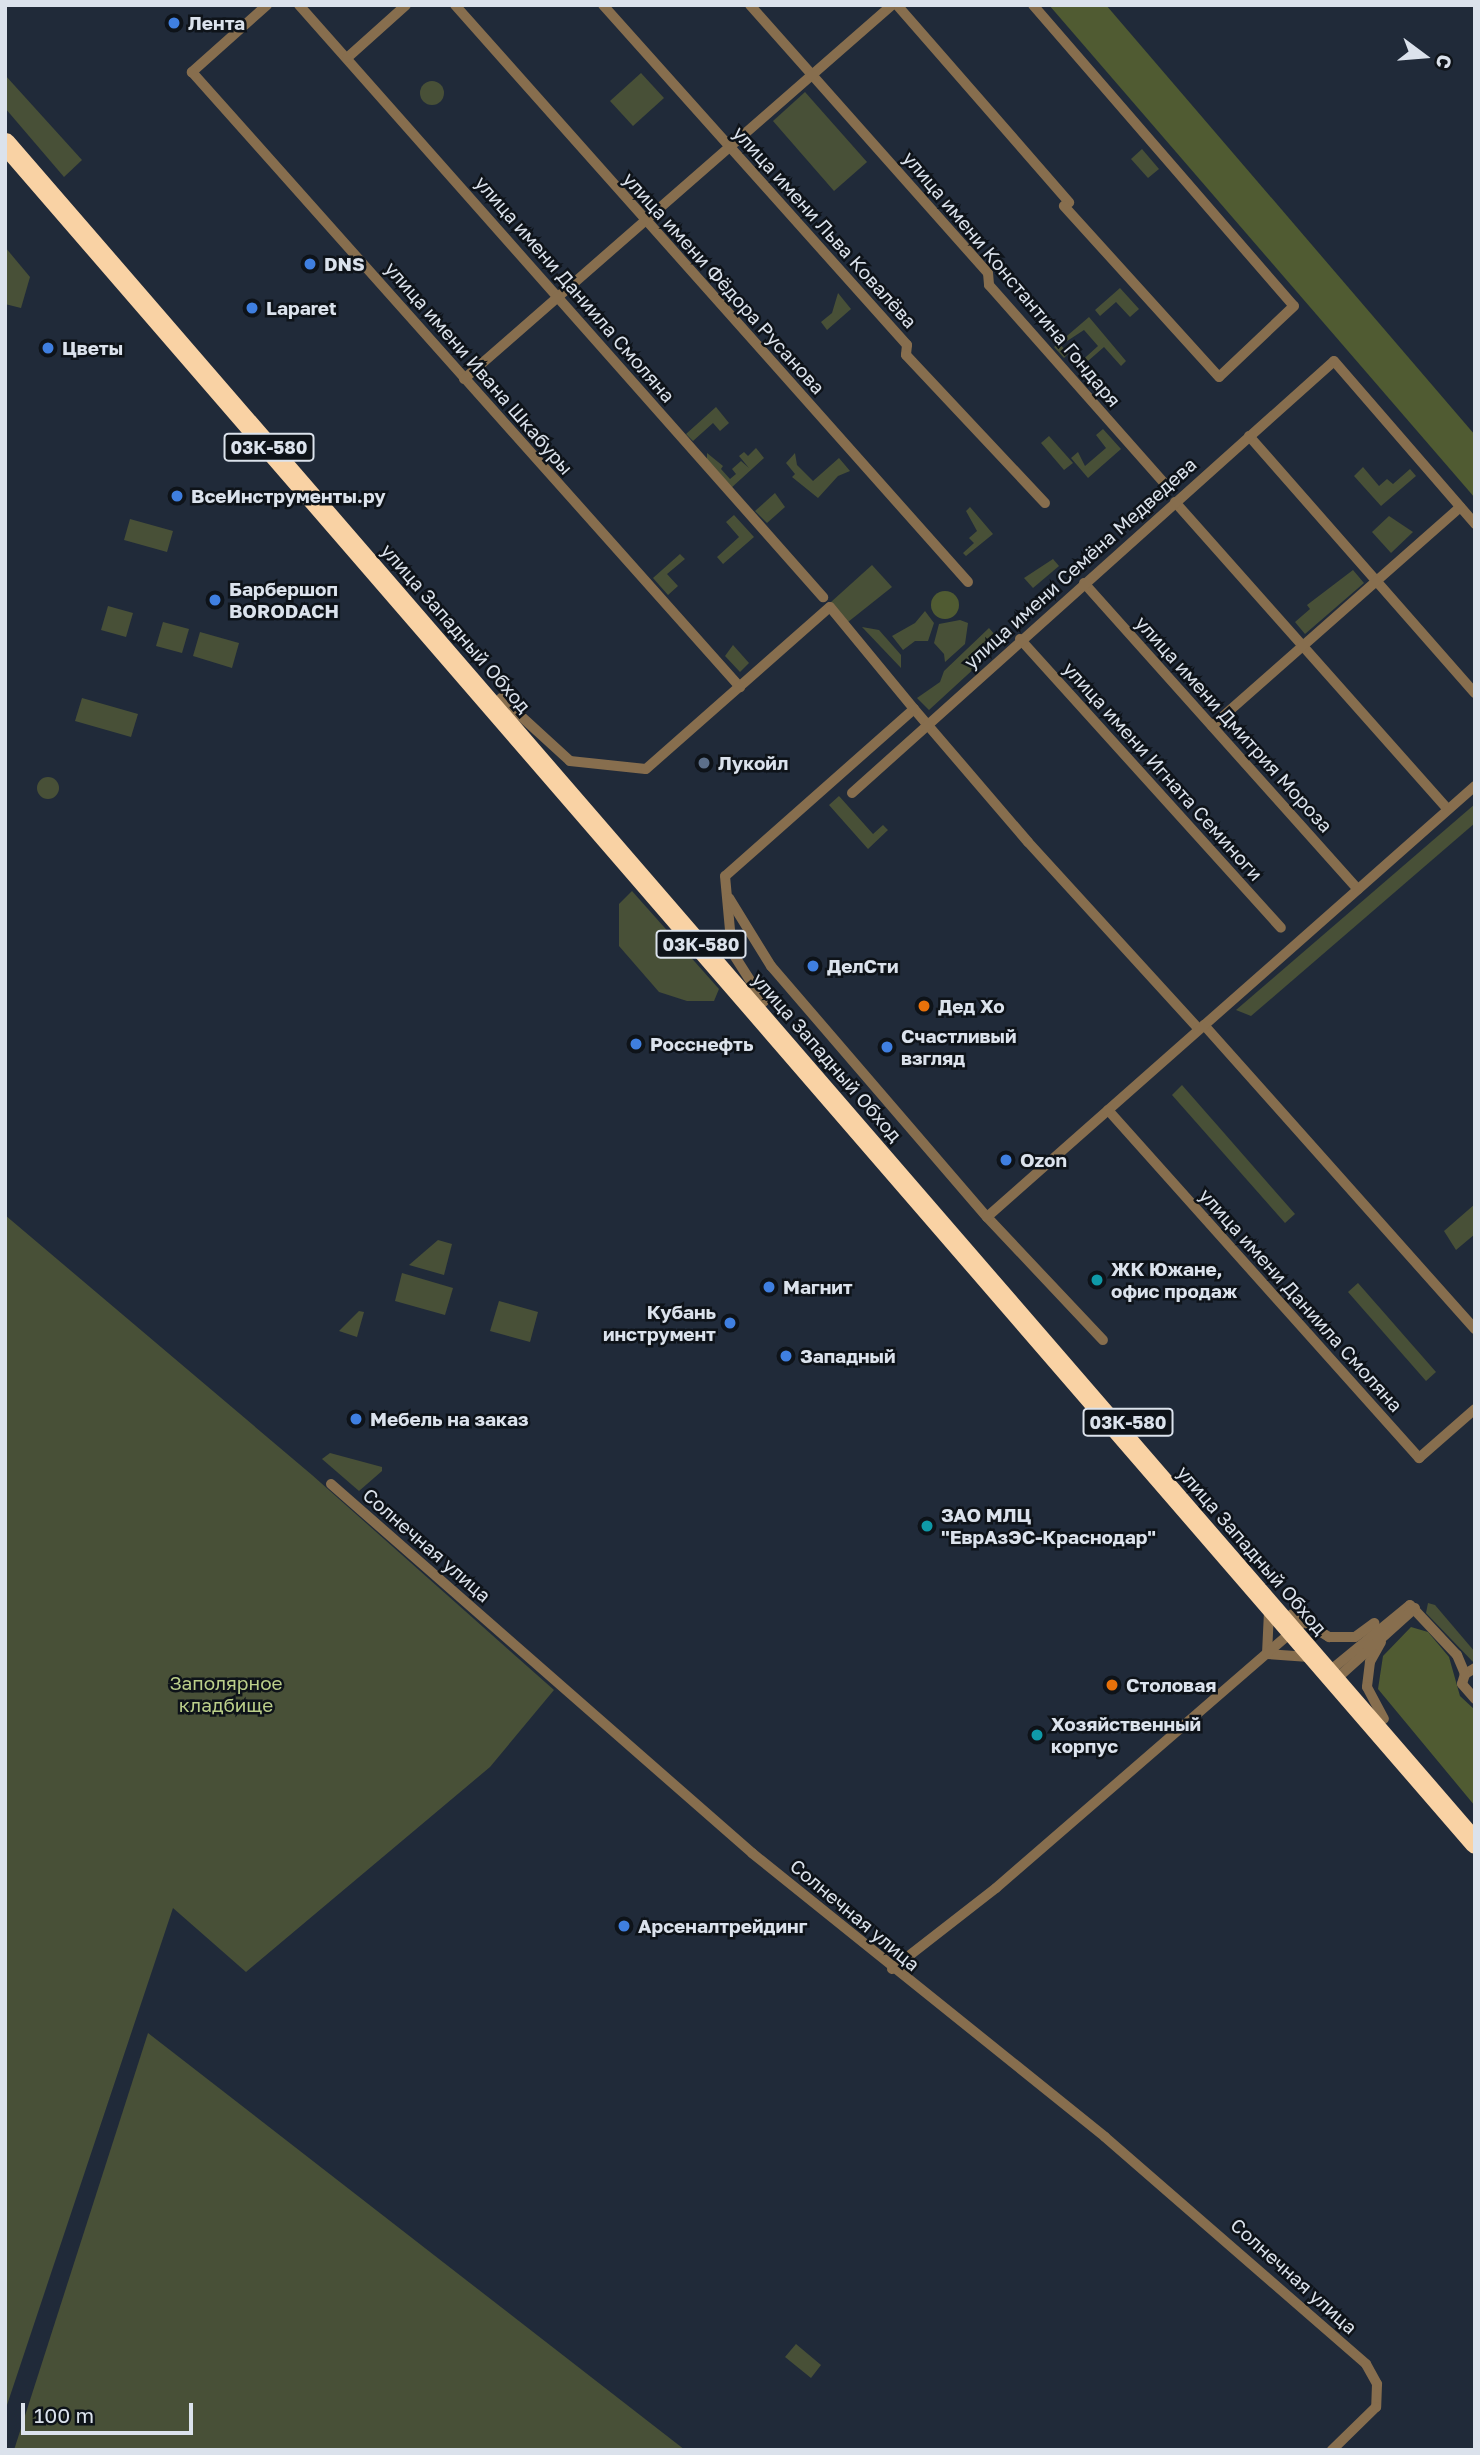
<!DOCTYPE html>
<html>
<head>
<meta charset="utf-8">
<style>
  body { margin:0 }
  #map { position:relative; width:1480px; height:2455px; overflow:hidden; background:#202a39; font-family:"Golos Text",sans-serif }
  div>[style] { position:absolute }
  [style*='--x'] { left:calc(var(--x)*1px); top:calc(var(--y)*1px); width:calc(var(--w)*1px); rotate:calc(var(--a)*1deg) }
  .green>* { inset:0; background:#485037 }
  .round { border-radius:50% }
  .forest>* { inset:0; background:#505b32 }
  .street>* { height:10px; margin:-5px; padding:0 5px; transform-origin:5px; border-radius:5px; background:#876e4e }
  .highway>* { height:21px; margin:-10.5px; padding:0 10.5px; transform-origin:10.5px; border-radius:10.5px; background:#f9d2a4 }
  .dots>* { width:19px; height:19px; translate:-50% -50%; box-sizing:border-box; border:4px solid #0e1319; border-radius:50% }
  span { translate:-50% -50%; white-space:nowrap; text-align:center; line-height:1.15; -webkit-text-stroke:5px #0e1319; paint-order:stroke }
  .shield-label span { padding:2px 5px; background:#0e1319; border:2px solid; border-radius:5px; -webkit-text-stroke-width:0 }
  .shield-label { font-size:18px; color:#dbe2ec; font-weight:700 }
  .poi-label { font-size:19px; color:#dbe2ec; font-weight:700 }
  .left { translate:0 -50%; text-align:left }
  .right { translate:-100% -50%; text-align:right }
  .street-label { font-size:19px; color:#dbe2ec }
  .park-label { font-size:19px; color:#bbcf8a }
  .frame { position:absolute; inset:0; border:7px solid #dbe2ec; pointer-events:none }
  .north { position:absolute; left:1389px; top:21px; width:70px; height:70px; -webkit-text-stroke:5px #0e1319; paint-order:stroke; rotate:106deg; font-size:19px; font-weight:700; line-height:28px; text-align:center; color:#dbe2ec }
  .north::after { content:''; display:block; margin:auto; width:24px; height:32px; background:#dbe2ec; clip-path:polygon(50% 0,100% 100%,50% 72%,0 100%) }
  .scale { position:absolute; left:21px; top:2403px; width:172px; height:32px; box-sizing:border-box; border:4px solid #dbe2ec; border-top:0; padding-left:9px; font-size:21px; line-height:24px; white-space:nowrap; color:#dbe2ec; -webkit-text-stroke:5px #0e1319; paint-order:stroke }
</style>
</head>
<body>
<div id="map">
  <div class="green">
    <div style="clip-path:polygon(641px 73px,664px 98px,633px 126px,610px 101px)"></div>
    <div style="clip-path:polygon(5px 75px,82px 160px,64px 177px,5px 108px)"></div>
    <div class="round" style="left:420px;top:81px;width:24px;height:24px"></div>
    <div style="clip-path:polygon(805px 92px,867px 162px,834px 191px,773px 121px)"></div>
    <div style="clip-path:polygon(1142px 149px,1159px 169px,1148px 178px,1131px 159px)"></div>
    <div style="clip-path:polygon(5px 247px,30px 277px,21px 308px,5px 304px)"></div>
    <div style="clip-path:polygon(1120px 288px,1139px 309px,1130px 317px,1116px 302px,1100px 316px,1095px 310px)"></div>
    <div style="clip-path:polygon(838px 293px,851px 309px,827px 330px,821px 322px,832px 313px)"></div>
    <div style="clip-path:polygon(1089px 317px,1126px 361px,1121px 366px,1104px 347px,1080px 368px,1077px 365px,1098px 346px,1084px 330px,1061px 345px,1068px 354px,1064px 358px,1054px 347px)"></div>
    <div style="clip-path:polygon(716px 407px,729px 423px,720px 431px,713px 423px,693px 441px,686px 434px)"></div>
    <div style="clip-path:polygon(1103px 429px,1121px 449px,1088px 478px,1071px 458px,1078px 452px,1085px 466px,1106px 448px,1096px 435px)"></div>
    <div style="clip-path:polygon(1049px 436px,1073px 463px,1064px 470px,1041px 443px)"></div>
    <div style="clip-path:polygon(756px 448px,764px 458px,730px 489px,707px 464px,707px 453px,723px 466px,721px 469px,730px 479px,736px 474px,732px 469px,741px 461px,749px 468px,739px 456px,744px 452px,748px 456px)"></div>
    <div style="clip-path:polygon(795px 453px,797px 465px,813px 481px,839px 458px,850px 471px,838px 476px,818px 498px,792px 477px,795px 474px,786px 463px)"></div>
    <div style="clip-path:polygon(1363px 467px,1379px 486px,1387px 479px,1393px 484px,1410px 469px,1416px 476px,1381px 506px,1354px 476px)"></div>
    <div style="clip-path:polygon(775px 493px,785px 507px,767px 523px,755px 511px)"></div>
    <div style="clip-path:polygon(970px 507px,993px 534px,966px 556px,963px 553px,974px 543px,969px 538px,977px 531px,966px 511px)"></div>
    <div style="clip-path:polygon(734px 515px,754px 537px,723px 564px,717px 557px,739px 537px,726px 522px)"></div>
    <div style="clip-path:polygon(1389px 516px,1413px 532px,1391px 553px,1372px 532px)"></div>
    <div style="clip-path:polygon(130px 519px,173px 531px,167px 552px,124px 540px)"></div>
    <div style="clip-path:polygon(680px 554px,685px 559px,667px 574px,678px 586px,668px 595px,653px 578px)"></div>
    <div style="clip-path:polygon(1053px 559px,1059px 566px,1033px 588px,1024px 578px)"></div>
    <div style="clip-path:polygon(872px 565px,892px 587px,848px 622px,831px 602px)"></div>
    <div style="clip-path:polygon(1353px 570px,1364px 583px,1305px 634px,1295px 622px,1310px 609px,1307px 605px)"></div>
    <div style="clip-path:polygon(108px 606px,133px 613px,126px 637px,101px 630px)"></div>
    <div style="clip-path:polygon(925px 611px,934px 623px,928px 641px,915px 641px,903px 650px,892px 636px,915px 623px)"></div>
    <div style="clip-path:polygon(960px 620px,968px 623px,965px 644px,945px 662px,944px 654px,934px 643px,939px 624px)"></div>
    <div style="clip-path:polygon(163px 622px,189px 629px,182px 653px,156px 646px)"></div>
    <div style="clip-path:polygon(862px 627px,879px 630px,901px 655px,901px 668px)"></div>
    <div style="clip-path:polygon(989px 628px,1002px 643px,929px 710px,917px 698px,940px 682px,944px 671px)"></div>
    <div style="clip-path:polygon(200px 632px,239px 643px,232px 668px,193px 656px)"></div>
    <div style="clip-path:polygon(733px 645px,749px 663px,740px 672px,725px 656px)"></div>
    <div style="clip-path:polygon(82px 698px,138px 714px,131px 737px,75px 721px)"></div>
    <div class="round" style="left:37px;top:777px;width:22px;height:22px"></div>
    <div style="clip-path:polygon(839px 796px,873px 834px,883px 825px,888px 830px,868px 849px,829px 805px)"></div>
    <div style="clip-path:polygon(1475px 804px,1475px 823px,1251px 1016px,1236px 1010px)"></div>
    <div style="clip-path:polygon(632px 891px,719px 989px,714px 1001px,687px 1001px,659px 992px,619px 946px,619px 904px)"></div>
    <div style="clip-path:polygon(1182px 1085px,1295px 1214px,1285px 1223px,1172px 1095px)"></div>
    <div style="clip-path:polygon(1475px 1204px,1475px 1234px,1456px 1250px,1444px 1231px)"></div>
    <div style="clip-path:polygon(5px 1215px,312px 1475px,554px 1690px,490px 1767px,246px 1972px,173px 1908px,5px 2411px)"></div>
    <div style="clip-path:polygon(438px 1240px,452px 1244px,444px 1275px,409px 1265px)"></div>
    <div style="clip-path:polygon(402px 1273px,453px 1288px,445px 1315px,395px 1301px)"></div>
    <div style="clip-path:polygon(1358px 1283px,1436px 1372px,1426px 1381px,1348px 1292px)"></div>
    <div style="clip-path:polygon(499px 1301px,538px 1312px,530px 1342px,490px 1331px)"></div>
    <div style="clip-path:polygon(359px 1311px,364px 1312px,357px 1337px,339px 1331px)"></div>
    <div style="clip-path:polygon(330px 1453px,382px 1467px,382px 1471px,359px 1491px,322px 1459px)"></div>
    <div style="clip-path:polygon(1428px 1603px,1435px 1605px,1475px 1652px,1475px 1664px,1426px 1613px)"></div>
    <div style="clip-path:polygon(148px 2033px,685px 2450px,14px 2450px)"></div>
    <div style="clip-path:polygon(796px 2344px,821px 2365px,811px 2378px,785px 2357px)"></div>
  </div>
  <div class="forest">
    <div style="clip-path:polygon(1049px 5px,1106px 5px,1475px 435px,1475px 498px)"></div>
    <div class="round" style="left:931px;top:591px;width:28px;height:28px"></div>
    <div style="clip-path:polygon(1411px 1627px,1428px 1632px,1449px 1657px,1460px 1696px,1475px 1710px,1475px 1806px,1378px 1689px,1383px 1656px)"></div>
  </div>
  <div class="street">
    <div style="--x:267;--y:5;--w:101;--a:138.2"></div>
    <div style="--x:192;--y:72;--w:824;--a:48.3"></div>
    <div style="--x:299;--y:5;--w:791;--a:48.49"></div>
    <div style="--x:455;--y:5;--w:772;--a:48.36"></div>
    <div style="--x:603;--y:5;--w:456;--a:48.2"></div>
    <div style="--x:907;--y:345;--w:10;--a:96"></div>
    <div style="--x:906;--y:355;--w:203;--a:46.8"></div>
    <div style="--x:750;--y:5;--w:358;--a:48.4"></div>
    <div style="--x:988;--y:273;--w:12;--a:85"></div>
    <div style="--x:989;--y:285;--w:263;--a:48.5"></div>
    <div style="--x:897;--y:5;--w:262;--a:48.9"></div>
    <div style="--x:1033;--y:5;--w:398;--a:49.1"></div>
    <div style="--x:1294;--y:306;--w:103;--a:136.6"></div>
    <div style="--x:1219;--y:377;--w:231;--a:-132.2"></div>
    <div style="--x:347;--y:58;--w:79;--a:-41.9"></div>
    <div style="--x:464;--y:379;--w:568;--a:-41.15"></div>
    <div style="--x:1249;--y:436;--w:342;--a:48.7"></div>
    <div style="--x:1175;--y:502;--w:411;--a:48.4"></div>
    <div style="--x:1084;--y:583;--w:411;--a:48.2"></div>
    <div style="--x:1020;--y:639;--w:389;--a:47.9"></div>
    <div style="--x:501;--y:698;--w:93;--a:42.4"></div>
    <div style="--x:570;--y:761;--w:76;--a:6"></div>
    <div style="--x:646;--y:769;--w:245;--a:-41.4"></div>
    <div style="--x:830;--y:607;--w:132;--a:50.5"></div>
    <div style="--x:914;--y:709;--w:252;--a:138.5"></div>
    <div style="--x:725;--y:876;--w:76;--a:84.7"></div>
    <div style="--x:732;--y:952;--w:59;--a:57.4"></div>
    <div style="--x:914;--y:709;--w:175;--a:49.4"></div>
    <div style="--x:1028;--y:842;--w:253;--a:47.6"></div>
    <div style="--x:1212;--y:726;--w:331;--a:-41.4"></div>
    <div style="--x:852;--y:793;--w:647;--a:-41.87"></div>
    <div style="--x:1334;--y:361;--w:216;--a:49.1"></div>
    <div style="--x:729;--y:898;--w:80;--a:58.3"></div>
    <div style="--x:771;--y:966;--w:331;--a:49.3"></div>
    <div style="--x:987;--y:1217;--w:169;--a:46.7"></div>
    <div style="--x:1204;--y:1025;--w:407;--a:48.3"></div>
    <div style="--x:1108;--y:1110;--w:467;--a:48.2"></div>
    <div style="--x:1419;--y:1458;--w:74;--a:-41.2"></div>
    <div style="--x:987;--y:1217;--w:651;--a:-41.45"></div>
    <div style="--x:331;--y:1484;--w:560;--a:41.23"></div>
    <div style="--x:752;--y:1853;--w:453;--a:38.8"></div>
    <div style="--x:1105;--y:2137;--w:346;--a:41"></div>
    <div style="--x:1366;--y:2364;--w:23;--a:61"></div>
    <div style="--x:1377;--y:2384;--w:23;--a:92"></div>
    <div style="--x:1376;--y:2407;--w:62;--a:135.7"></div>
    <div style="--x:1292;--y:1614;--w:44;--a:31.9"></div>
    <div style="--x:1329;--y:1637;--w:26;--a:0"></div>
    <div style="--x:1355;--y:1637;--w:24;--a:-36"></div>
    <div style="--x:1381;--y:1642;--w:23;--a:119"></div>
    <div style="--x:1370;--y:1662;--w:25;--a:97"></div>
    <div style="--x:1367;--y:1687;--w:36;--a:62"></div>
    <div style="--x:1267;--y:1654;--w:42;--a:-87.3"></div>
    <div style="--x:1267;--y:1654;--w:42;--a:4.1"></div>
    <div style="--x:1475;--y:1668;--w:12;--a:149"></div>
    <div style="--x:1465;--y:1674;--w:10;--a:107"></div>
    <div style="--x:1462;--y:1684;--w:20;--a:49"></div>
    <div style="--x:1327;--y:1673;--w:107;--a:-39.3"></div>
    <div style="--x:1410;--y:1605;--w:69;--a:46.8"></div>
    <div style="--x:1457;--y:1655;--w:21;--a:67"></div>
    <div style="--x:1334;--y:1681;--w:109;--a:-42"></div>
    <div style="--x:892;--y:1969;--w:132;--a:-37.9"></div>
    <div style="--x:996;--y:1888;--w:403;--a:-40.9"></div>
  </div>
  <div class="highway">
    <div style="--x:5;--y:143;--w:2247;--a:49.15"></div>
  </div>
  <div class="dots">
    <div style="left:174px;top:23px;background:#3f7fe0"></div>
    <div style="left:310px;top:264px;background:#3f7fe0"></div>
    <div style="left:252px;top:308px;background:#3f7fe0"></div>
    <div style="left:48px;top:348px;background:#3f7fe0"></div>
    <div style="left:177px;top:496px;background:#3f7fe0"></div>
    <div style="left:215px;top:600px;background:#3f7fe0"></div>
    <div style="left:704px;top:763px;background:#5c6f8a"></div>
    <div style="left:813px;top:966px;background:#3f7fe0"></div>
    <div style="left:924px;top:1006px;background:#e8710a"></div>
    <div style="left:636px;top:1044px;background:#3f7fe0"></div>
    <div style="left:887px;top:1047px;background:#3f7fe0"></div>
    <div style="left:1006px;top:1160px;background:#3f7fe0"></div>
    <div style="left:1097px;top:1280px;background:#0f9aa8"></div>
    <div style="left:769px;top:1287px;background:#3f7fe0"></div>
    <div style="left:730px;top:1323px;background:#3f7fe0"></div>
    <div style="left:786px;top:1356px;background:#3f7fe0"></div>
    <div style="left:356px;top:1419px;background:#3f7fe0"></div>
    <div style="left:927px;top:1526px;background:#0f9aa8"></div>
    <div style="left:1112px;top:1685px;background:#e8710a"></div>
    <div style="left:1037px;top:1735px;background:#0f9aa8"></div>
    <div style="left:624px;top:1926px;background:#3f7fe0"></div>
  </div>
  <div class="shield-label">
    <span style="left:269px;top:447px">03К-580</span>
    <span style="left:701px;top:944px">03К-580</span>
    <span style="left:1128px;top:1422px">03К-580</span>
  </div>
  <div class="poi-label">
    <span class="left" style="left:188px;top:23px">Лента</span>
    <span class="left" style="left:324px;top:264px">DNS</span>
    <span class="left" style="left:266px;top:308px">Laparet</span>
    <span class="left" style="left:62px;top:348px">Цветы</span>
    <span class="left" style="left:191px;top:496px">ВсеИнструменты.ру</span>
    <span class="left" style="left:229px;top:600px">Барбершоп<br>BORODACH</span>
    <span class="left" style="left:718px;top:763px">Лукойл</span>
    <span class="left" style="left:827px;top:966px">ДелСти</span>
    <span class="left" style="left:938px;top:1006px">Дед Хо</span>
    <span class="left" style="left:901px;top:1047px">Счастливый<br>взгляд</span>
    <span class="left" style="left:650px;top:1044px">Росснефть</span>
    <span class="left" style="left:1020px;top:1160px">Ozon</span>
    <span class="left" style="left:1111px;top:1280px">ЖК Южане,<br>офис продаж</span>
    <span class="left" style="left:783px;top:1287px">Магнит</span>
    <span class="right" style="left:716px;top:1323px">Кубань<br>инструмент</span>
    <span class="left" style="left:800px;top:1356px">Западный</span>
    <span class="left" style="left:370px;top:1419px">Мебель на заказ</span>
    <span class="left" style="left:941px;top:1526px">ЗАО МЛЦ<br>"ЕврАзЭС-Краснодар"</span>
    <span class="left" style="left:1126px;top:1685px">Столовая</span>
    <span class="left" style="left:1051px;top:1735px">Хозяйственный<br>корпус</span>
    <span class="left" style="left:638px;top:1926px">Арсеналтрейдинг</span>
  </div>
  <div class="street-label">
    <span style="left:825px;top:227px;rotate:48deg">улица имени Льва Ковалёва</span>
    <span style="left:1012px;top:279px;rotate:50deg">улица имени Константина Гондаря</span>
    <span style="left:724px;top:283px;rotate:48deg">улица имени Фёдора Русанова</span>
    <span style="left:575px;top:289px;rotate:49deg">улица имени Даниила Смоляна</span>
    <span style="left:479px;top:368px;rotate:49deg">улица имени Ивана Шкабуры</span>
    <span style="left:1080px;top:563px;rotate:-42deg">улица имени Семёна Медведева</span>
    <span style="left:456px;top:628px;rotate:49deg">улица Западный Обход</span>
    <span style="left:1234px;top:724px;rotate:48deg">улица имени Дмитрия Мороза</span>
    <span style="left:1163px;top:771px;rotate:48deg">улица имени Игната Семиноги</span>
    <span style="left:827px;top:1057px;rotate:49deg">улица Западный Обход</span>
    <span style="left:1301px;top:1300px;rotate:48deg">улица имени Даниила Смоляна</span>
    <span style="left:427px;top:1545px;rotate:41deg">Солнечная улица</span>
    <span style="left:1252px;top:1550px;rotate:49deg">улица Западный Обход</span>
    <span style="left:855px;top:1915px;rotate:40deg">Солнечная улица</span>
    <span style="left:1294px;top:2276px;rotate:42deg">Солнечная улица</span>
  </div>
  <div class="park-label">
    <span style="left:226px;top:1694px">Заполярное<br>кладбище</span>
  </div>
  <div class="frame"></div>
  <div class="north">С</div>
  <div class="scale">100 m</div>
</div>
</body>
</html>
